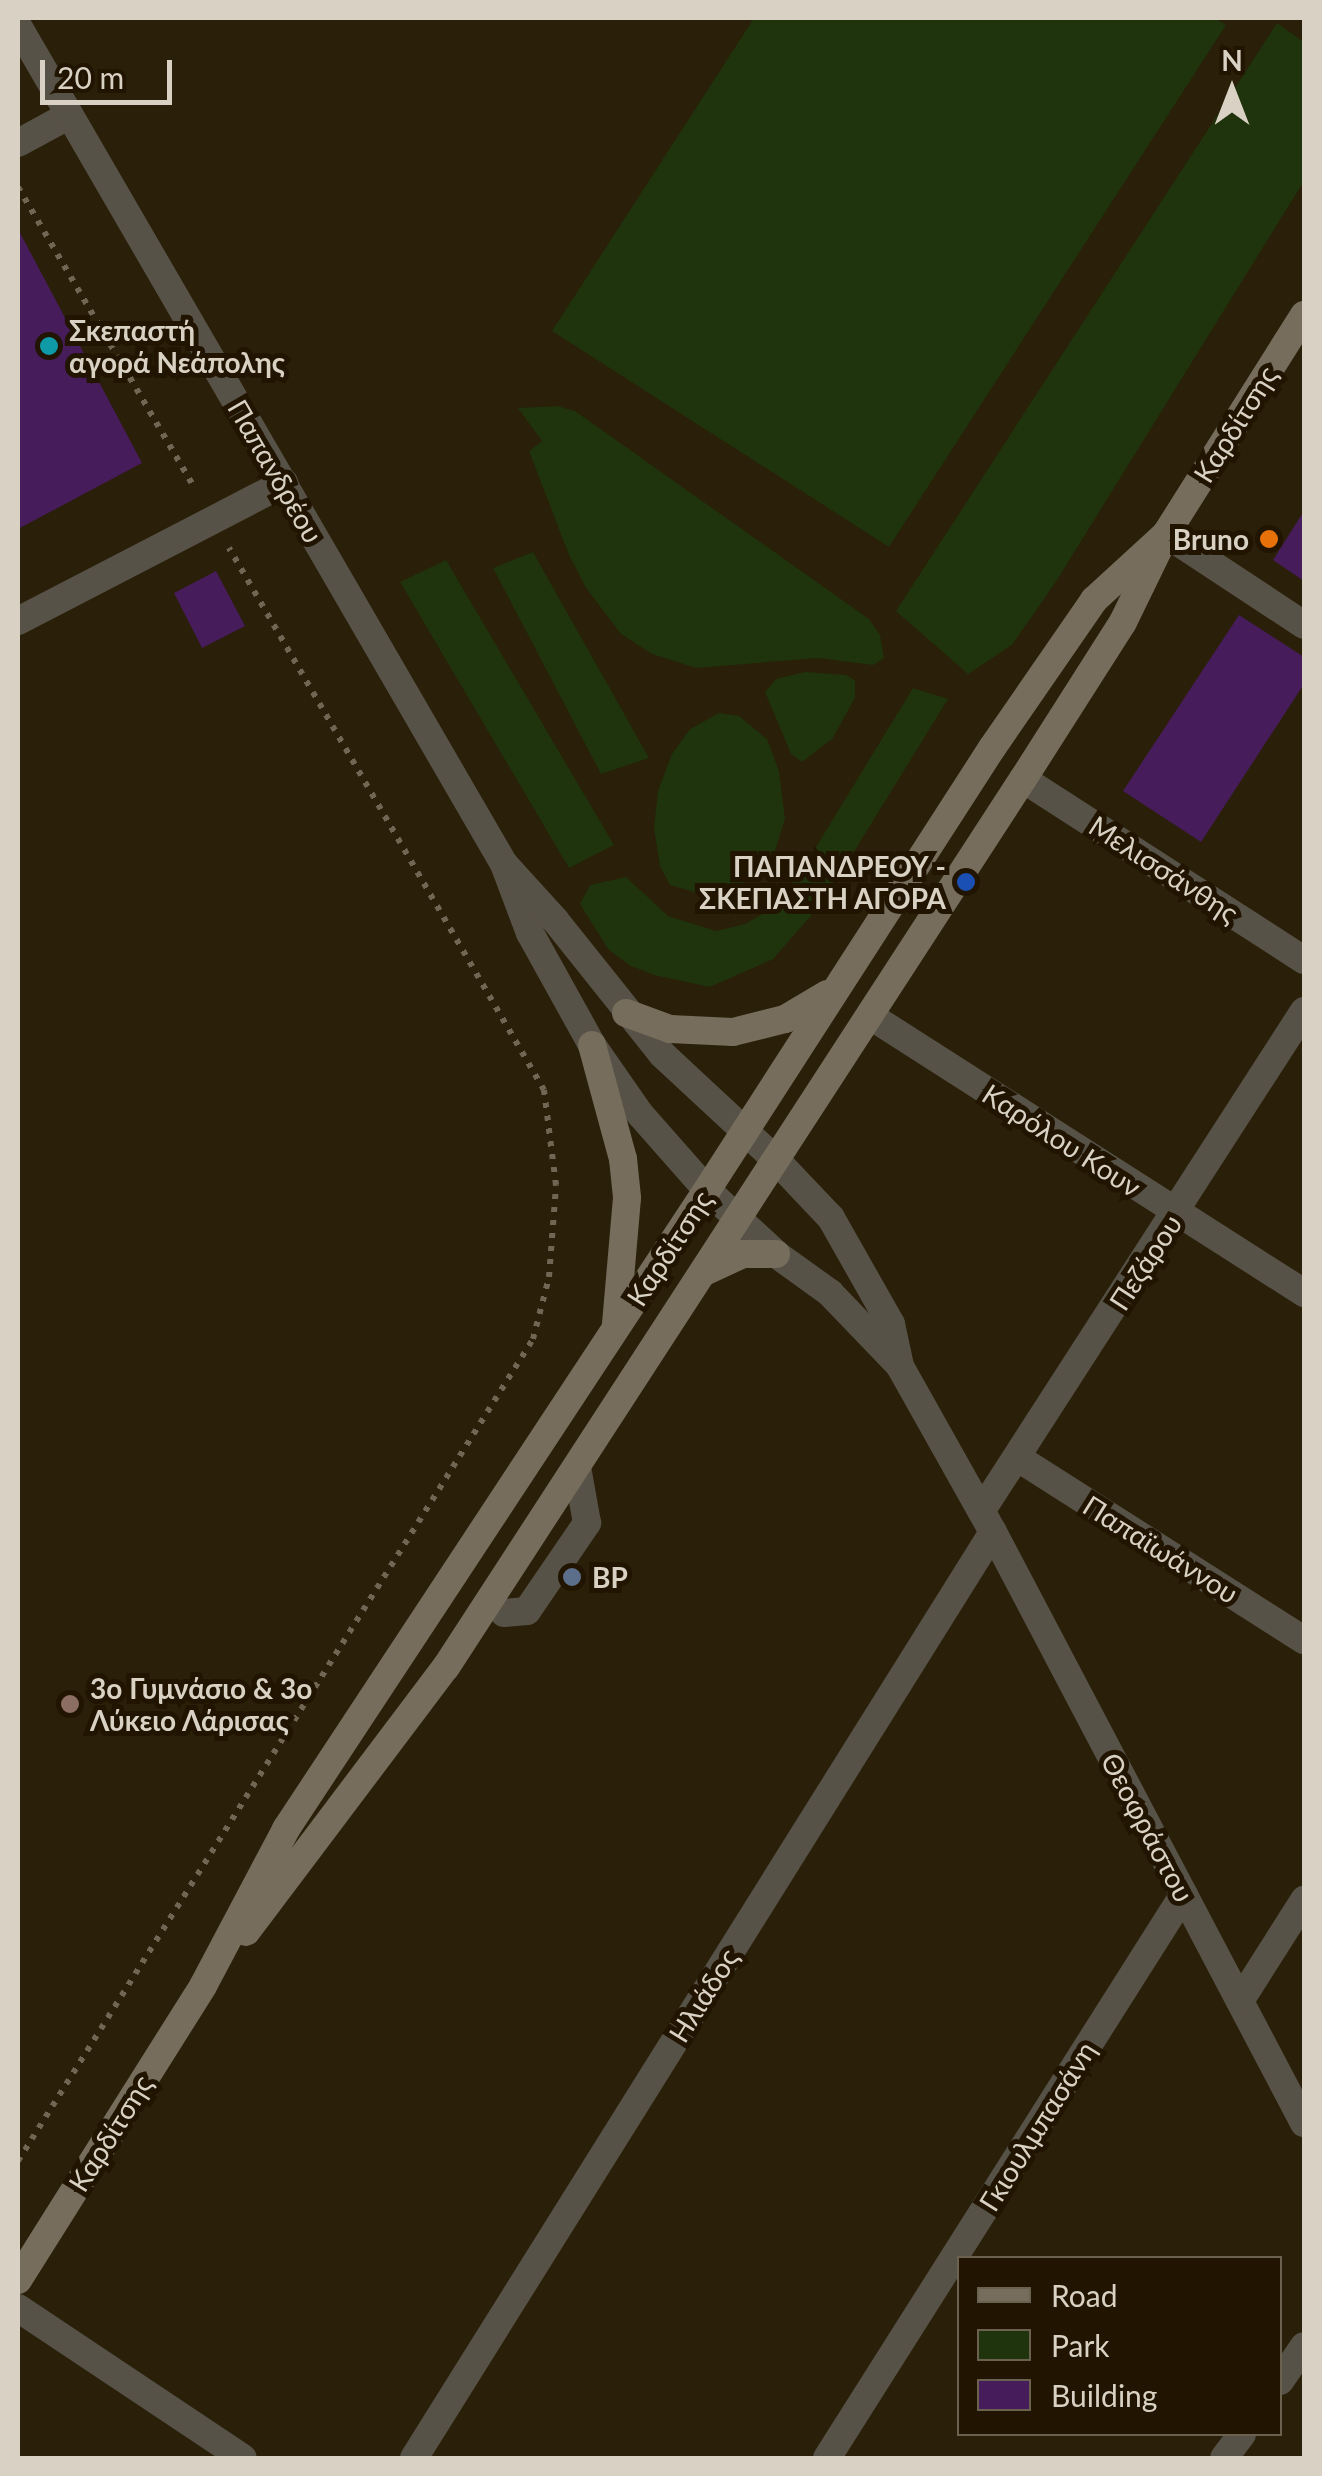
<!DOCTYPE html>
<html>
<head>
<meta charset="utf-8">
<style>
  body { margin:0 }
  #map { position:relative; width:1322px; height:2476px; overflow:hidden; background:#2a1f08; font-family:Lato,sans-serif }
  div>[style] { position:absolute }
  [style*='--x'] { left:calc(var(--x)*1px); top:calc(var(--y)*1px); width:calc(var(--w)*1px); rotate:calc(var(--a)*1deg) }
  .green>* { inset:0; background:#1f330c }
  .building>* { inset:0; background:#471c5a }
  .path>* { height:6px; margin-top:-3px; transform-origin:0; background:repeating-linear-gradient(90deg,#706653 0 5px,transparent 0 13px) }
  .service>* { height:28px; margin:-14px; padding:0 14px; transform-origin:14px; border-radius:14px; background:#575247 }
  .minor>* { height:28px; margin:-14px; padding:0 14px; transform-origin:14px; border-radius:14px; background:#575247 }
  .tertiary>* { height:28px; margin:-14px; padding:0 14px; transform-origin:14px; border-radius:14px; background:#575247 }
  .secondary>* { height:28px; margin:-14px; padding:0 14px; transform-origin:14px; border-radius:14px; background:#766d5c }
  .dots>* { width:28px; height:28px; translate:-50% -50%; box-sizing:border-box; border:5px solid #211501; border-radius:50% }
  span { translate:-50% -50%; white-space:nowrap; text-align:center; line-height:1.15; -webkit-text-stroke:10px #211501; paint-order:stroke }
  .poi-label { font-size:28px; color:#d9d2c4; font-weight:700 }
  .left { translate:0 -50%; text-align:left }
  .right { translate:-100% -50%; text-align:right }
  .street-label { font-size:28px; color:#d9d2c4 }
  .frame { position:absolute; inset:0; border:20px solid #d9d2c4; pointer-events:none }
  .legend { position:absolute; left:957px; top:2256px; width:325px; height:180px; box-sizing:border-box; background:#211501; border:2px solid #6b614f; margin:0; padding:12px 18px; list-style:none; font-size:30px; color:#d9d2c4 }
  .legend li { display:flex; align-items:center; gap:20px; height:50px }
  .legend b { width:50px; border:2px solid #6b614f }
  .north { position:absolute; left:1182px; top:40px; width:100px; height:100px; -webkit-text-stroke:8px #211501; paint-order:stroke; rotate:0deg; font-size:28px; font-weight:700; line-height:40px; text-align:center; color:#d9d2c4 }
  .north::after { content:''; display:block; margin:auto; width:35px; height:45px; background:#d9d2c4; clip-path:polygon(50% 0,100% 100%,50% 72%,0 100%) }
  .scale { position:absolute; left:40px; top:60px; width:132px; height:45px; box-sizing:border-box; border:5px solid #d9d2c4; border-top:0; padding-left:12px; font-size:30px; line-height:35px; white-space:nowrap; color:#d9d2c4; -webkit-text-stroke:8px #211501; paint-order:stroke }
</style>
</head>
<body>
<div id="map">
  <div class="green">
    <div style="clip-path:polygon(754px 18px,1215px 18px,1226px 25px,889px 547px,552px 331px)"></div>
    <div style="clip-path:polygon(1277px 23px,1304px 42px,1304px 181px,1057px 580px,1012px 645px,968px 674px,896px 611px)"></div>
    <div style="clip-path:polygon(557px 406px,575px 411px,869px 619px,880px 635px,884px 658px,873px 665px,818px 658px,696px 668px,652px 654px,621px 634px,586px 588px,569px 555px,529px 451px,542px 441px,518px 408px)"></div>
    <div style="clip-path:polygon(533px 552px,649px 758px,601px 774px,493px 568px)"></div>
    <div style="clip-path:polygon(446px 560px,614px 845px,569px 868px,400px 582px)"></div>
    <div style="clip-path:polygon(805px 672px,846px 675px,855px 680px,855px 698px,832px 739px,802px 762px,791px 754px,765px 692px,776px 679px)"></div>
    <div style="clip-path:polygon(913px 688px,948px 699px,823px 902px,773px 959px,710px 987px,654px 975px,629px 965px,608px 949px,580px 904px,590px 885px,626px 877px,668px 916px,716px 931px,745px 924px,771px 909px,802px 870px)"></div>
    <div style="clip-path:polygon(719px 713px,739px 716px,767px 739px,779px 771px,785px 819px,773px 857px,751px 879px,718px 893px,694px 892px,670px 885px,660px 866px,654px 828px,658px 791px,672px 754px,690px 729px)"></div>
  </div>
  <div class="building">
    <div style="clip-path:polygon(18px 229px,142px 463px,18px 529px)"></div>
    <div style="clip-path:polygon(1304px 511px,1304px 581px,1273px 560px)"></div>
    <div style="clip-path:polygon(216px 571px,245px 626px,202px 648px,174px 593px)"></div>
    <div style="clip-path:polygon(1239px 615px,1304px 657px,1304px 684px,1201px 842px,1123px 791px)"></div>
  </div>
  <div class="path">
    <div style="--x:18;--y:187;--w:350;--a:59.6"></div>
    <div style="--x:18;--y:2161;--w:970;--a:-57.93"></div>
    <div style="--x:533;--y:1339;--w:64;--a:-75.5"></div>
    <div style="--x:549;--y:1277;--w:92;--a:-85.6"></div>
    <div style="--x:556;--y:1185;--w:96;--a:-97.2"></div>
    <div style="--x:544;--y:1090;--w:627;--a:-120.16"></div>
  </div>
  <div class="service">
    <div style="--x:504;--y:1613;--w:23;--a:-5"></div>
    <div style="--x:527;--y:1611;--w:107;--a:-55.7"></div>
    <div style="--x:587;--y:1523;--w:57;--a:-100.1"></div>
    <div style="--x:18;--y:2308;--w:270;--a:33.7"></div>
  </div>
  <div class="minor">
    <div style="--x:18;--y:143;--w:57;--a:-28.4"></div>
    <div style="--x:1166;--y:534;--w:165;--a:33.4"></div>
    <div style="--x:18;--y:621;--w:300;--a:-27.4"></div>
    <div style="--x:1023;--y:779;--w:334;--a:32.8"></div>
    <div style="--x:872;--y:1017;--w:513;--a:32.57"></div>
    <div style="--x:1018;--y:1458;--w:339;--a:32.5"></div>
    <div style="--x:982;--y:1510;--w:594;--a:-57.17"></div>
    <div style="--x:993;--y:1532;--w:668;--a:62.25"></div>
    <div style="--x:1240;--y:2001;--w:120;--a:-57.6"></div>
    <div style="--x:1280;--y:2381;--w:42;--a:-55.6"></div>
    <div style="--x:827;--y:2458;--w:667;--a:-57.67"></div>
    <div style="--x:1224;--y:2458;--w:30;--a:-53"></div>
  </div>
  <div class="tertiary">
    <div style="--x:18;--y:26;--w:969;--a:59.89"></div>
    <div style="--x:504;--y:864;--w:74;--a:69.4"></div>
    <div style="--x:530;--y:933;--w:128;--a:61"></div>
    <div style="--x:592;--y:1045;--w:84;--a:55.2"></div>
    <div style="--x:640;--y:1114;--w:101;--a:48.6"></div>
    <div style="--x:707;--y:1190;--w:94;--a:42.8"></div>
    <div style="--x:776;--y:1254;--w:67;--a:35.8"></div>
    <div style="--x:830;--y:1293;--w:101;--a:46.2"></div>
    <div style="--x:414;--y:2458;--w:1092;--a:-57.98"></div>
    <div style="--x:993;--y:1532;--w:190;--a:-119.3"></div>
    <div style="--x:900;--y:1366;--w:43;--a:-102.1"></div>
    <div style="--x:891;--y:1324;--w:122;--a:-119.5"></div>
    <div style="--x:831;--y:1218;--w:79;--a:-133.5"></div>
    <div style="--x:777;--y:1161;--w:157;--a:-137.1"></div>
    <div style="--x:662;--y:1054;--w:171;--a:-128.6"></div>
    <div style="--x:555;--y:920;--w:76;--a:-132.3"></div>
  </div>
  <div class="secondary">
    <div style="--x:626;--y:1013;--w:47;--a:20"></div>
    <div style="--x:670;--y:1029;--w:63;--a:2.7"></div>
    <div style="--x:733;--y:1032;--w:54;--a:-14"></div>
    <div style="--x:785;--y:1019;--w:49;--a:-30.8"></div>
    <div style="--x:592;--y:1045;--w:118;--a:74.8"></div>
    <div style="--x:623;--y:1159;--w:39;--a:84"></div>
    <div style="--x:627;--y:1198;--w:126;--a:95"></div>
    <div style="--x:704;--y:1272;--w:43;--a:-24.8"></div>
    <div style="--x:743;--y:1254;--w:33;--a:0"></div>
    <div style="--x:246;--y:1932;--w:332;--a:-53"></div>
    <div style="--x:446;--y:1667;--w:1059;--a:-56.99"></div>
    <div style="--x:1023;--y:779;--w:186;--a:-57.5"></div>
    <div style="--x:1123;--y:622;--w:98;--a:-64"></div>
    <div style="--x:1166;--y:534;--w:259;--a:-57.8"></div>
    <div style="--x:18;--y:2280;--w:347;--a:-57.8"></div>
    <div style="--x:203;--y:1986;--w:178;--a:-62.1"></div>
    <div style="--x:286;--y:1829;--w:765;--a:-56.62"></div>
    <div style="--x:707;--y:1190;--w:526;--a:-57.19"></div>
    <div style="--x:992;--y:748;--w:180;--a:-55.4"></div>
    <div style="--x:1094;--y:600;--w:98;--a:-42.5"></div>
  </div>
  <div class="dots">
    <div style="left:49px;top:346px;background:#0f9aa8"></div>
    <div style="left:1269px;top:539px;background:#e8710a"></div>
    <div style="left:966px;top:882px;background:#1a4fb4"></div>
    <div style="left:572px;top:1577px;background:#5c6f8a"></div>
    <div style="left:70px;top:1704px;background:#8d6e63"></div>
  </div>
  <div class="poi-label">
    <span class="left" style="left:69px;top:346px">Σκεπαστή<br>αγορά Νεάπολης</span>
    <span class="right" style="left:1249px;top:539px">Bruno</span>
    <span class="right" style="left:946px;top:882px">ΠΑΠΑΝΔΡΕΟΥ -<br>ΣΚΕΠΑΣΤΗ ΑΓΟΡΑ</span>
    <span class="left" style="left:592px;top:1577px">BP</span>
    <span class="left" style="left:90px;top:1704px">3ο Γυμνάσιο &amp; 3ο<br>Λύκειο Λάρισας</span>
  </div>
  <div class="street-label">
    <span style="left:1235px;top:424px;rotate:-58deg">Καρδίτσης</span>
    <span style="left:276px;top:471px;rotate:60deg">Παπανδρέου</span>
    <span style="left:1164px;top:869px;rotate:33deg">Μελισσάνθης</span>
    <span style="left:1062px;top:1140px;rotate:33deg">Καρόλου Κουν</span>
    <span style="left:669px;top:1248px;rotate:-57deg">Καρδίτσης</span>
    <span style="left:1145px;top:1262px;rotate:-57deg">Πεζάρου</span>
    <span style="left:1161px;top:1549px;rotate:32deg">Παπαϊωάννου</span>
    <span style="left:1148px;top:1827px;rotate:62deg">Θεοφράστου</span>
    <span style="left:703px;top:1995px;rotate:-58deg">Ηλιάδος</span>
    <span style="left:1037px;top:2126px;rotate:-58deg">Γκιουλμπασάνη</span>
    <span style="left:110px;top:2133px;rotate:-58deg">Καρδίτσης</span>
  </div>
  <div class="frame"></div>
  <ul class="legend">
  <li><b style="height:12px;background:#766d5c"></b>Road</li>
  <li><b style="height:28px;background:#1f330c"></b>Park</li>
  <li><b style="height:28px;background:#471c5a"></b>Building</li>
  </ul>
  <div class="north">N</div>
  <div class="scale">20 m</div>
</div>
</body>
</html>
